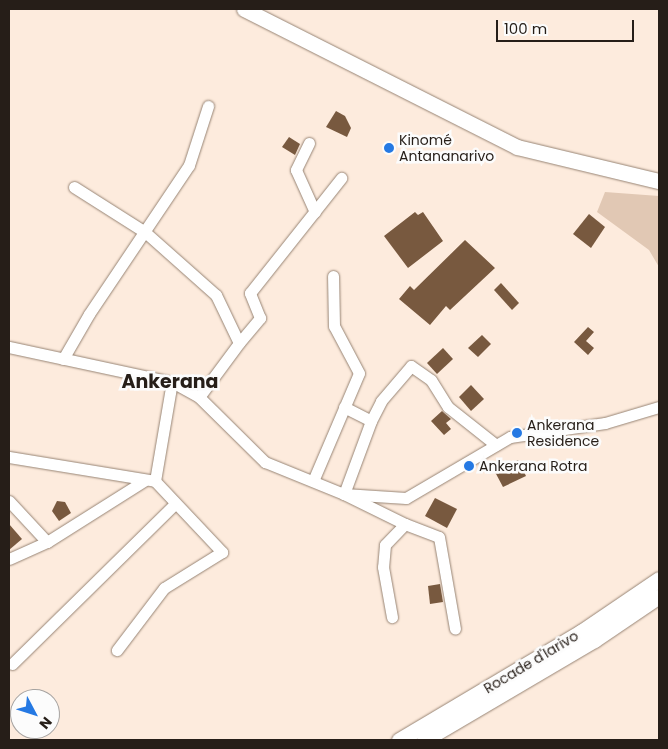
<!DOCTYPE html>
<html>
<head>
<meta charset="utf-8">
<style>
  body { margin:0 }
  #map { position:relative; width:668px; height:749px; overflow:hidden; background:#fdebdd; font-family:Poppins,sans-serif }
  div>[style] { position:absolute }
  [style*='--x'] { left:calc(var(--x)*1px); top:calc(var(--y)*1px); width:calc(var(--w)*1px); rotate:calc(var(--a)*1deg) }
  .green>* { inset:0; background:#e1c8b4 }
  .building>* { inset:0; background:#78593f }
  .roads { filter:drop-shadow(0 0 1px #978474) drop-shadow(0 0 1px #978474) }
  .minor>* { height:11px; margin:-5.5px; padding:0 5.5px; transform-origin:5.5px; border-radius:5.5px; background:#fff }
  .major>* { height:15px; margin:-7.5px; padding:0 7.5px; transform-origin:7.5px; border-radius:7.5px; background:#fff }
  .dots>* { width:14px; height:14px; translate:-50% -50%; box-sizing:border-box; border:2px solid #fcfcfc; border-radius:50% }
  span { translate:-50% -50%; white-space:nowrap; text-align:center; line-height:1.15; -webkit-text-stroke:5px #fcfcfc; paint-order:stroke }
  .poi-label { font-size:14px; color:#261e18 }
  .left { translate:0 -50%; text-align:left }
  .street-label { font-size:14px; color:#261e18 }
  .district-label { font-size:19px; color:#261e18; font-weight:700 }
  .frame { position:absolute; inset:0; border:10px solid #261e18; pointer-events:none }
  .north { position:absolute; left:10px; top:689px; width:50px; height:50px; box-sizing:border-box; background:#fcfcfc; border:1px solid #a6a3a1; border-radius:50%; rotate:130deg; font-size:14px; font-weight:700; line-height:20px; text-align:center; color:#261e18 }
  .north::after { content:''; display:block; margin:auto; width:18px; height:22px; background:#2579e3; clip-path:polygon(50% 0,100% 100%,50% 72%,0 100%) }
  .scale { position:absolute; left:496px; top:20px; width:138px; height:22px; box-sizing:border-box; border:2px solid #261e18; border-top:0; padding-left:6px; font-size:15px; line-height:18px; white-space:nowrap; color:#261e18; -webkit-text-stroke:4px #fcfcfc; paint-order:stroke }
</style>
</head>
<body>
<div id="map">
  <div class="green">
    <div style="clip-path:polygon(605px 192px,659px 196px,659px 267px,649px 250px,597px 212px)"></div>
  </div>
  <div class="building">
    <div style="clip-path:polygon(336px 111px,345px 116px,351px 128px,347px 137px,326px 127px)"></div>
    <div style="clip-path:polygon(289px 137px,300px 144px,295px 155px,282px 147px)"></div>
    <div style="clip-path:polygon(415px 212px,418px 215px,423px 212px,443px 241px,408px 268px,384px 236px)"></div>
    <div style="clip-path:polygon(589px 214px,605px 227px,591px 248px,573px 234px)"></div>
    <div style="clip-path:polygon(465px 240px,495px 268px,450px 310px,446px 306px,430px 325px,399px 299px,410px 286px,414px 290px)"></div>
    <div style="clip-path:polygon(501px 283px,519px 303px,512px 310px,494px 290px)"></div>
    <div style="clip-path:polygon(588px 327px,594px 332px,586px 341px,594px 348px,588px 355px,574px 342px)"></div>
    <div style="clip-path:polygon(482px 335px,491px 344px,478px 357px,468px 348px)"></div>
    <div style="clip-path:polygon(443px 348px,453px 359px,437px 374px,427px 363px)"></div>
    <div style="clip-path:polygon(471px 385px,484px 399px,471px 411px,459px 397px)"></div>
    <div style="clip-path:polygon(442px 411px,451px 419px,446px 423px,451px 429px,444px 435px,431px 421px)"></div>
    <div style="clip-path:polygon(518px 460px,526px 476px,503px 487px,495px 472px)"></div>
    <div style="clip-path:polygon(435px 498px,457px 509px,447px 528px,425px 516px)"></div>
    <div style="clip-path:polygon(57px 501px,65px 502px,71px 513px,59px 521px,52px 511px)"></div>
    <div style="clip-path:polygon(9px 524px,22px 539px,9px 550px)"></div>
    <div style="clip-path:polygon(440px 584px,443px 602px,430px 604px,428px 586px)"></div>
  </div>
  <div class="roads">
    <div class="minor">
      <div style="--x:309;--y:143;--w:30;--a:116"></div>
      <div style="--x:296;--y:170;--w:46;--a:65.7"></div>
      <div style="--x:74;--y:187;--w:84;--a:32.4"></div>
      <div style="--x:145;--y:232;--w:95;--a:41.6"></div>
      <div style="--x:216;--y:295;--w:53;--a:64.4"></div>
      <div style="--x:239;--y:343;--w:67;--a:126.5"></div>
      <div style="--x:239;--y:343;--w:33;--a:-50"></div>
      <div style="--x:260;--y:318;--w:27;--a:-112"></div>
      <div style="--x:250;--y:293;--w:147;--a:-51.6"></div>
      <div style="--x:9;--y:347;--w:167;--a:12.1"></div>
      <div style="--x:172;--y:382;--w:31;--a:29"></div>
      <div style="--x:199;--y:397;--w:93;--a:44.6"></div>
      <div style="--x:265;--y:462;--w:85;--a:22.1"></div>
      <div style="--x:344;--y:494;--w:62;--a:3.7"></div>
      <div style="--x:406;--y:498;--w:121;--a:-30.4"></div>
      <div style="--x:510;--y:437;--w:96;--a:-8.4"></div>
      <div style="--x:605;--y:423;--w:56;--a:-16.5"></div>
      <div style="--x:63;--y:359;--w:52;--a:-60"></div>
      <div style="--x:89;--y:314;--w:179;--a:-56.1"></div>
      <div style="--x:189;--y:165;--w:62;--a:-72.1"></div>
      <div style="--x:344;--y:407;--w:30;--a:27"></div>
      <div style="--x:371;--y:421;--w:78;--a:110.3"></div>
      <div style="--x:344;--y:494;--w:68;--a:26.2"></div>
      <div style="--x:405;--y:524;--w:29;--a:134"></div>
      <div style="--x:385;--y:545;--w:22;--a:95"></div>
      <div style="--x:383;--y:567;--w:51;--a:79.8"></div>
      <div style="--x:371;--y:421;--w:22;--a:-63"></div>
      <div style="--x:381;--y:401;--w:46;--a:-49.4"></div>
      <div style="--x:411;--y:366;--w:24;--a:35"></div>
      <div style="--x:431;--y:380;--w:32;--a:58"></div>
      <div style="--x:448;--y:407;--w:61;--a:38.4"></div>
      <div style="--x:9;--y:457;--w:148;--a:9.3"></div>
      <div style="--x:155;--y:481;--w:98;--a:46.7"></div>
      <div style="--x:222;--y:552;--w:68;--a:148.2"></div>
      <div style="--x:164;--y:588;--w:78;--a:127.2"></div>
      <div style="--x:155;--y:481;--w:100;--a:-80.3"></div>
      <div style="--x:313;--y:481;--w:117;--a:-66.9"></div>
      <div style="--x:359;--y:373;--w:53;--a:-118"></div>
      <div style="--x:334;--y:326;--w:50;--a:-91.1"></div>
      <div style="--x:9;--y:501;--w:56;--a:47.2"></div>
      <div style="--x:405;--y:524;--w:36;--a:21"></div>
      <div style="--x:439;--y:537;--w:93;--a:80.1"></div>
      <div style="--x:9;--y:559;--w:42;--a:-24.1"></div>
      <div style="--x:47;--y:542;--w:115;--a:-32.2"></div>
      <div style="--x:12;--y:664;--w:228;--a:-44.5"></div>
    </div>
    <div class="major">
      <div style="--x:244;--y:9;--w:306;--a:26.8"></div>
      <div style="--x:517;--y:147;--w:146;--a:13.5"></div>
      <div style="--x:399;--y:740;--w:212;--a:-30.7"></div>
      <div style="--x:581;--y:632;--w:94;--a:-34.2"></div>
      <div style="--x:424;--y:740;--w:197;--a:-30.5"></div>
      <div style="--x:594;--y:640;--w:78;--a:-34.1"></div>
    </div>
  </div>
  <div class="dots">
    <div style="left:389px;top:148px;background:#2579e3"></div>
    <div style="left:517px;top:433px;background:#2579e3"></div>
    <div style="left:469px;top:466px;background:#2579e3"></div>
  </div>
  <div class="poi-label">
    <span class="left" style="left:399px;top:148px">Kinomé<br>Antananarivo</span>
    <span class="left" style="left:527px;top:433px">Ankerana<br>Residence</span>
    <span class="left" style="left:479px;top:466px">Ankerana Rotra</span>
  </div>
  <div class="street-label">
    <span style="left:531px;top:662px;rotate:-31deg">Rocade d'Iarivo</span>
  </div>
  <div class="district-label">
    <span style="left:170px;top:382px">Ankerana</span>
  </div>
  <div class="frame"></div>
  <div class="north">N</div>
  <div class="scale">100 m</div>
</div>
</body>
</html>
